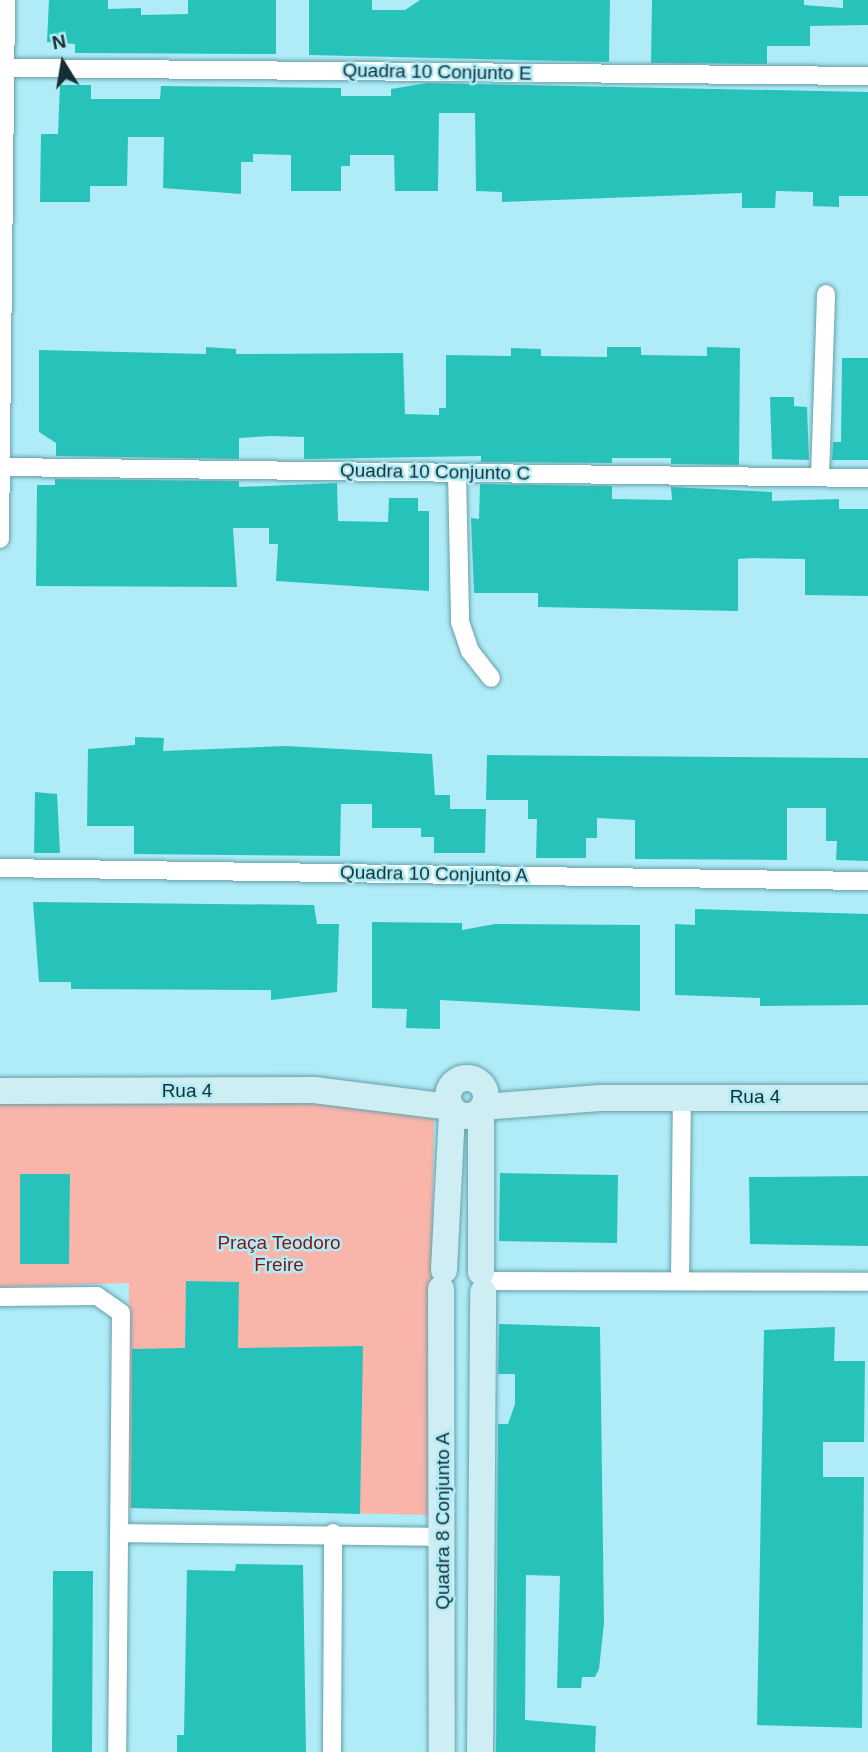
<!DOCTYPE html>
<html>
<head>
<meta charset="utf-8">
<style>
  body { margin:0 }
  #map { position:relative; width:868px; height:1752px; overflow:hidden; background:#b0ecf7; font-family:Arial,sans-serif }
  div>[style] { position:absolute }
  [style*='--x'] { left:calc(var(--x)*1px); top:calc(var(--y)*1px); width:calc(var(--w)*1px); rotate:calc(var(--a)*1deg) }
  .green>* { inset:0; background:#fab5aa }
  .building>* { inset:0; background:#27c3bb }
  .roads { filter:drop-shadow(0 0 2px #65a0aa) drop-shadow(0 0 2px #65a0aa) }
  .street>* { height:18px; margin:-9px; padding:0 9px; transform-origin:9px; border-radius:9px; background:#fff }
  .secondary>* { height:26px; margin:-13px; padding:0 13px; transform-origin:13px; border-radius:13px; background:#ceeef3 }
  .secondary>.ring { margin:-13px; padding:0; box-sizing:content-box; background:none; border:26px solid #ceeef3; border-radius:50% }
  span { translate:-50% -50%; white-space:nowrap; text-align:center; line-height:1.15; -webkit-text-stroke:5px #b0ecf7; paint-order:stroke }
  .street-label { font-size:19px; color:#162f33 }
  .park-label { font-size:19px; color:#88140d }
  .north { position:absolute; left:28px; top:28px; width:70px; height:70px; -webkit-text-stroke:5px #b0ecf7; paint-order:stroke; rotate:349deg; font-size:19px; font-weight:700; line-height:28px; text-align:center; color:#162f33 }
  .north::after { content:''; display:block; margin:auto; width:24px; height:32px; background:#162f33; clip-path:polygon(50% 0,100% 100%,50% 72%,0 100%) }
</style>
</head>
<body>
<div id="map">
  <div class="green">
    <div style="clip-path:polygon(0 1096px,365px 1104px,434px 1115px,430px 1515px,128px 1508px,129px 1283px,0 1287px)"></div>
  </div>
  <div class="building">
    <div style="clip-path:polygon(49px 0,108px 0,108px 9px,141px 8px,141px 15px,188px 14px,188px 0,276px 0,276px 54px,75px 53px,75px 44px,47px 42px)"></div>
    <div style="clip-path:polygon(309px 0,372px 0,372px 10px,405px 10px,420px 0,610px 0,609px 62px,309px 55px)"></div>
    <div style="clip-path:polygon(652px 0,804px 0,804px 5px,843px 8px,843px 0,868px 0,868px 25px,810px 26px,810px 46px,767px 46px,767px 64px,651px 63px)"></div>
    <div style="clip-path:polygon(427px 83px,868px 92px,868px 196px,839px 196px,839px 207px,813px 206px,813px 192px,776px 191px,775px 208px,742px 208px,742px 193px,502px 202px,502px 192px,476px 191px,475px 113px,439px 113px,438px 191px,395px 191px,394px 155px,350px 155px,350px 166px,341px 166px,341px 191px,291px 191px,291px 155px,253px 154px,253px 162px,241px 162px,241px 194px,163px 188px,164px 137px,128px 137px,127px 186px,90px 186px,90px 202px,40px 202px,41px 134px,58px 134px,60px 85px,91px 85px,91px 99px,160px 99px,161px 86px,341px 88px,341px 96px,391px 96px,391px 89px)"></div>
    <div style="clip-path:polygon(206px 347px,236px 349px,236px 354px,403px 353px,405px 414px,439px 415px,439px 408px,446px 408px,446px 355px,511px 356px,511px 348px,541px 349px,541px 356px,607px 357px,607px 347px,641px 347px,641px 355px,707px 356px,707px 347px,740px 348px,739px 465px,671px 464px,671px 458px,612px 458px,612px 463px,481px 462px,481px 456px,304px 459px,304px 437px,272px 436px,239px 438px,239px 459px,56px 456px,56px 443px,39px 432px,39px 350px,206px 354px)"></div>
    <div style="clip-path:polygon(842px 358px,868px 358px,868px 460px,832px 460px,833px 442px,841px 442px)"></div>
    <div style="clip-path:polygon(770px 397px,794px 397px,794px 406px,807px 407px,809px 460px,772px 459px)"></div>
    <div style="clip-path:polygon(55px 479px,239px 481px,239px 487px,337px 483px,338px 521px,388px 522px,389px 498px,418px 498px,418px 511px,429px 511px,429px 591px,276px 581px,278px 544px,269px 544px,269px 528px,233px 528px,237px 587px,36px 586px,37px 485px,55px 485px)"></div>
    <div style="clip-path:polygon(480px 484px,612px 486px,612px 499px,672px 500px,671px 487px,772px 492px,772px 501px,839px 499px,839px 509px,868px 509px,868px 596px,805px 595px,805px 559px,754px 558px,738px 559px,738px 611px,538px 607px,538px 593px,474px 593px,471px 518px,479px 519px)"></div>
    <div style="clip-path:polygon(135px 737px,164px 738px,163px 751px,285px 746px,432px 754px,435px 795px,450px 795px,450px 809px,486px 809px,485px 853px,434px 853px,434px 837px,421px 837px,421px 828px,372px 828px,372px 804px,341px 804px,340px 856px,134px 854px,134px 826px,87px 826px,88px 749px,135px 745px)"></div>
    <div style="clip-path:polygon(487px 755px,868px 758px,868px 861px,836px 860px,837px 841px,826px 841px,826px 808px,787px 808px,787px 860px,635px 859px,635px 820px,597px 818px,597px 838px,586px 838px,586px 858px,536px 858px,537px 819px,528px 819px,528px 800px,486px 800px)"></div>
    <div style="clip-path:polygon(35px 792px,57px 794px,60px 853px,34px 853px)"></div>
    <div style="clip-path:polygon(33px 902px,314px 905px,317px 924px,339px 924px,337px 992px,271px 1000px,271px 990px,71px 989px,71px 982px,39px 982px)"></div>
    <div style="clip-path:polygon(695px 909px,868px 914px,868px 1005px,760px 1006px,760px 998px,675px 995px,675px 924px,695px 925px)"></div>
    <div style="clip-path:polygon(372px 922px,462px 923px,462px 930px,495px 924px,640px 925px,640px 1011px,440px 1000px,440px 1029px,406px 1028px,407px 1009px,372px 1008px)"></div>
    <div style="clip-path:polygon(500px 1173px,618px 1175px,617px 1243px,499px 1241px)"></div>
    <div style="clip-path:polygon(20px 1174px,70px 1174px,69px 1264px,20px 1264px)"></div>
    <div style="clip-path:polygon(868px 1176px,868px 1246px,750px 1244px,749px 1177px)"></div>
    <div style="clip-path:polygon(186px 1281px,239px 1282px,238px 1348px,363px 1346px,360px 1514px,131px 1508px,132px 1349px,185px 1348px)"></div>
    <div style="clip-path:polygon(499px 1324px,600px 1327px,604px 1623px,599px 1669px,595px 1677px,582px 1677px,581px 1688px,557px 1688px,560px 1576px,526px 1575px,525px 1720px,596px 1726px,595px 1752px,496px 1752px,498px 1424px,508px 1424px,515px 1404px,515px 1374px,498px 1374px)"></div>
    <div style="clip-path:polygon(835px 1327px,834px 1361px,865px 1361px,864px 1442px,823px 1442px,823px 1477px,864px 1477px,862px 1728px,757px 1725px,764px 1330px)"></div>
    <div style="clip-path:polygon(236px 1564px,303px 1565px,306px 1752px,177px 1752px,177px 1735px,184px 1735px,187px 1570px,235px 1571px)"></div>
    <div style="clip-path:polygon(53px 1571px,93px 1571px,92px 1752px,52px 1752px)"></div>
  </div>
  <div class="roads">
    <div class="street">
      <div style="--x:6;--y:68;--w:862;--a:0.53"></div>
      <div style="--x:2;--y:467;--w:866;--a:0.73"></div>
      <div style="--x:457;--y:473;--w:149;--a:88.8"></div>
      <div style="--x:460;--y:622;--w:31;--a:71"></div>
      <div style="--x:470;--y:651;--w:34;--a:52"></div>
      <div style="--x:820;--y:477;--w:183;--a:-88.1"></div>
      <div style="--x:0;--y:539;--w:539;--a:-89.36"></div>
      <div style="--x:0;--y:868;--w:868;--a:0.86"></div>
      <div style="--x:680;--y:1280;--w:183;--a:-89.4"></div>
      <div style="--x:484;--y:1281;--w:384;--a:0.1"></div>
      <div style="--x:0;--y:1297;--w:97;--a:-0.6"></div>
      <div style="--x:97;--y:1296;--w:29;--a:35"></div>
      <div style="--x:121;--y:1313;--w:439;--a:90.5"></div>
      <div style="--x:120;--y:1533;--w:324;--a:0.7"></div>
      <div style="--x:332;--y:1752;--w:219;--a:-89.7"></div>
    </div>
    <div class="secondary">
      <div class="ring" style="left:448px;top:1078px;width:12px;height:12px"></div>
      <div style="--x:0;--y:1091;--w:314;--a:-0.2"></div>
      <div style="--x:314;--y:1090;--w:138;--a:7.1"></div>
      <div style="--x:483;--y:1107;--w:117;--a:-4.4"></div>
      <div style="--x:600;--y:1098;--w:268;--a:0"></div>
      <div style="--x:481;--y:1110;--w:162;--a:90"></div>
      <div style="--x:444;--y:1270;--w:160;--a:-87.1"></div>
      <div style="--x:441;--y:1289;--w:463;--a:89.9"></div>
      <div style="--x:480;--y:1752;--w:460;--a:-89.6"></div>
    </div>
  </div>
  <div class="street-label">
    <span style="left:437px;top:72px;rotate:1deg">Quadra 10 Conjunto E</span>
    <span style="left:435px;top:472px;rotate:1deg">Quadra 10 Conjunto C</span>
    <span style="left:434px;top:874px;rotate:1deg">Quadra 10 Conjunto A</span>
    <span style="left:187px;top:1091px">Rua 4</span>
    <span style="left:755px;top:1097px">Rua 4</span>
    <span style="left:443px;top:1521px;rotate:-90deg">Quadra 8 Conjunto A</span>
  </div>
  <div class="park-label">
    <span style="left:279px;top:1254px">Praça Teodoro<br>Freire</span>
  </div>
  <div class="north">N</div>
</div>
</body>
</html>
